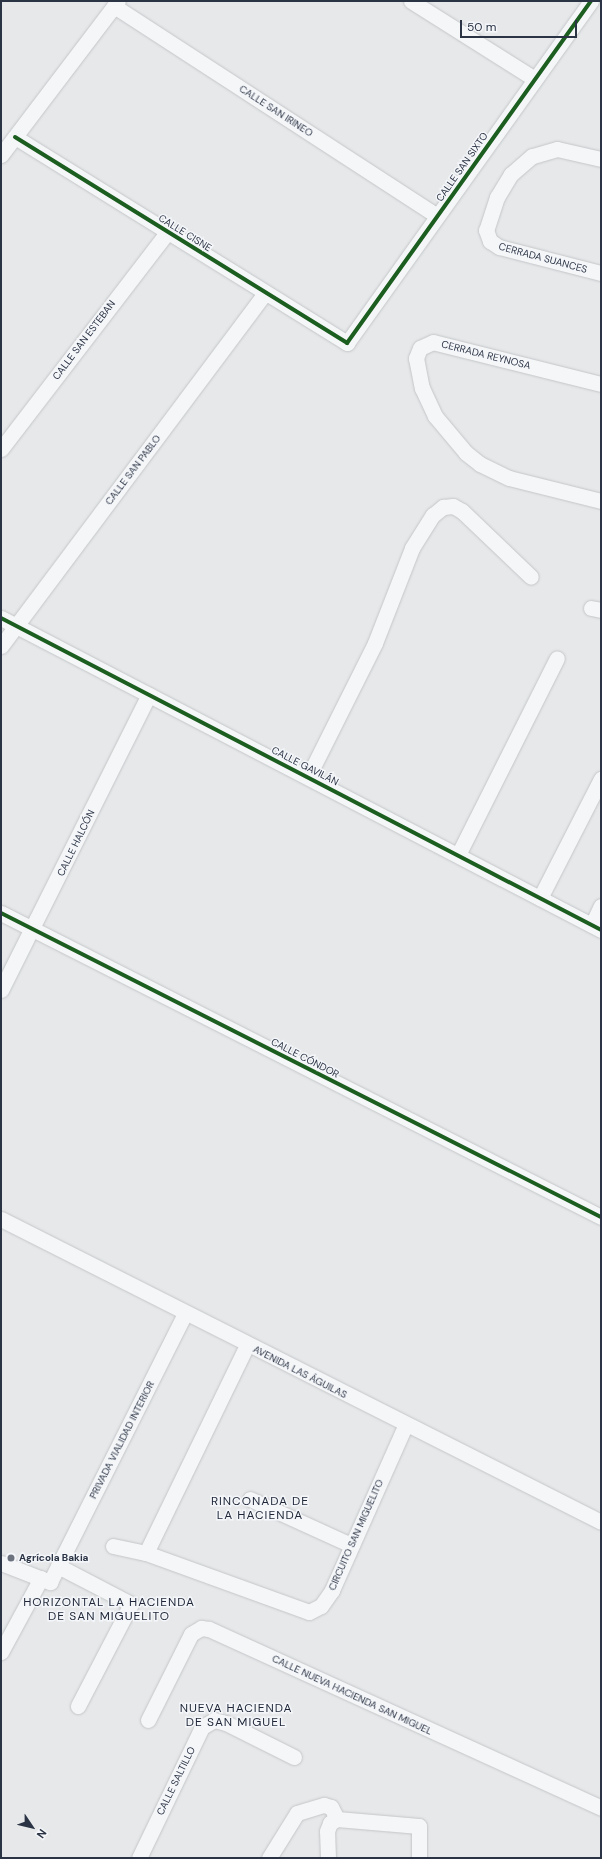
<!DOCTYPE html>
<html>
<head>
<meta charset="utf-8">
<style>
  body { margin:0 }
  #map { position:relative; width:602px; height:1859px; overflow:hidden; background:#e6e8ea; font-family:"DM Sans",sans-serif }
  div>[style] { position:absolute }
  [style*='--x'] { left:calc(var(--x)*1px); top:calc(var(--y)*1px); width:calc(var(--w)*1px); rotate:calc(var(--a)*1deg) }
  .roads { filter:drop-shadow(0 0 1px #c4c6c8) drop-shadow(0 0 1px #c4c6c8) }
  .street>* { height:15px; margin:-7.5px; padding:0 7.5px; transform-origin:7.5px; border-radius:7.5px; background:#f5f6f7 }
  .cycleway>* { height:4px; margin:-2px; padding:0 2px; transform-origin:2px; border-radius:2px; background:#1b5e20 }
  .dots>* { width:11px; height:11px; translate:-50% -50%; box-sizing:border-box; border:2px solid #f4f6f9; border-radius:50% }
  span { translate:-50% -50%; white-space:nowrap; text-align:center; line-height:1.15; -webkit-text-stroke:3px #f4f6f9; paint-order:stroke }
  .street-label { font-size:10px; color:#2b3445 }
  .poi-label { font-size:10px; color:#2b3445; font-weight:700 }
  .left { translate:0 -50%; text-align:left }
  .quarter-label { font-size:12px; color:#1d2536; letter-spacing:1px }
  .frame { position:absolute; inset:0; border:2px solid #2b3445; pointer-events:none }
  .north { position:absolute; left:12px; top:1807px; width:40px; height:40px; -webkit-text-stroke:3px #f4f6f9; paint-order:stroke; rotate:125deg; font-size:11px; font-weight:700; line-height:16px; text-align:center; color:#2b3445 }
  .north::after { content:''; display:block; margin:auto; width:14px; height:18px; background:#2b3445; clip-path:polygon(50% 0,100% 100%,50% 72%,0 100%) }
  .scale { position:absolute; left:460px; top:20px; width:117px; height:18px; box-sizing:border-box; border:2px solid #2b3445; border-top:0; padding-left:5px; font-size:12px; line-height:14px; white-space:nowrap; color:#2b3445; -webkit-text-stroke:3px #f4f6f9; paint-order:stroke }
</style>
</head>
<body>
<div id="map">
  <div class="roads">
    <div class="street">
      <div style="--x:411;--y:1;--w:146;--a:32.2"></div>
      <div style="--x:114;--y:6;--w:385;--a:33"></div>
      <div style="--x:15;--y:137;--w:391;--a:31.8"></div>
      <div style="--x:347;--y:343;--w:420;--a:-54.5"></div>
      <div style="--x:1;--y:155;--w:193;--a:-52.8"></div>
      <div style="--x:601;--y:159;--w:45;--a:-167.2"></div>
      <div style="--x:557;--y:149;--w:26;--a:164"></div>
      <div style="--x:532;--y:156;--w:28;--a:139"></div>
      <div style="--x:511;--y:174;--w:27;--a:121"></div>
      <div style="--x:497;--y:197;--w:35;--a:108"></div>
      <div style="--x:486;--y:230;--w:12;--a:70"></div>
      <div style="--x:490;--y:241;--w:11;--a:34"></div>
      <div style="--x:499;--y:247;--w:105;--a:14.3"></div>
      <div style="--x:601;--y:384;--w:173;--a:-166"></div>
      <div style="--x:433;--y:342;--w:14;--a:155"></div>
      <div style="--x:420;--y:348;--w:11;--a:112"></div>
      <div style="--x:416;--y:358;--w:31;--a:79"></div>
      <div style="--x:422;--y:388;--w:31;--a:65"></div>
      <div style="--x:435;--y:416;--w:48;--a:50"></div>
      <div style="--x:466;--y:453;--w:18;--a:38"></div>
      <div style="--x:480;--y:464;--w:32;--a:26"></div>
      <div style="--x:509;--y:478;--w:95;--a:14"></div>
      <div style="--x:1;--y:449;--w:275;--a:-52.5"></div>
      <div style="--x:591;--y:608;--w:10;--a:11"></div>
      <div style="--x:1;--y:618;--w:676;--a:27.47"></div>
      <div style="--x:1;--y:646;--w:441;--a:-53.2"></div>
      <div style="--x:308;--y:777;--w:150;--a:-63.4"></div>
      <div style="--x:375;--y:643;--w:102;--a:-68.7"></div>
      <div style="--x:412;--y:548;--w:39;--a:-58"></div>
      <div style="--x:433;--y:515;--w:13;--a:-39"></div>
      <div style="--x:443;--y:507;--w:10;--a:-6"></div>
      <div style="--x:453;--y:506;--w:10;--a:29"></div>
      <div style="--x:462;--y:511;--w:95;--a:43.7"></div>
      <div style="--x:458;--y:855;--w:220;--a:-63.3"></div>
      <div style="--x:540;--y:898;--w:134;--a:-62.9"></div>
      <div style="--x:1;--y:913;--w:673;--a:26.87"></div>
      <div style="--x:592;--y:925;--w:21;--a:-65"></div>
      <div style="--x:1;--y:990;--w:330;--a:-63.4"></div>
      <div style="--x:1;--y:1219;--w:672;--a:26.79"></div>
      <div style="--x:250;--y:1499;--w:111;--a:24.5"></div>
      <div style="--x:113;--y:1546;--w:34;--a:12"></div>
      <div style="--x:146;--y:1553;--w:173;--a:19.9"></div>
      <div style="--x:309;--y:1612;--w:13;--a:-27"></div>
      <div style="--x:321;--y:1606;--w:19;--a:-55"></div>
      <div style="--x:332;--y:1590;--w:180;--a:-66"></div>
      <div style="--x:146;--y:1553;--w:231;--a:-64.1"></div>
      <div style="--x:1;--y:1563;--w:53;--a:21.2"></div>
      <div style="--x:50;--y:1582;--w:300;--a:-63.3"></div>
      <div style="--x:58;--y:1566;--w:82;--a:27.5"></div>
      <div style="--x:131;--y:1604;--w:115;--a:117.5"></div>
      <div style="--x:1;--y:1652;--w:84;--a:-61.6"></div>
      <div style="--x:148;--y:1720;--w:96;--a:-63.4"></div>
      <div style="--x:191;--y:1634;--w:12;--a:-31"></div>
      <div style="--x:201;--y:1628;--w:8;--a:7"></div>
      <div style="--x:209;--y:1629;--w:431;--a:24.5"></div>
      <div style="--x:139;--y:1858;--w:145;--a:-64.3"></div>
      <div style="--x:202;--y:1727;--w:14;--a:-30"></div>
      <div style="--x:214;--y:1720;--w:12;--a:14"></div>
      <div style="--x:226;--y:1723;--w:76;--a:26.6"></div>
      <div style="--x:269;--y:1858;--w:53;--a:-58.1"></div>
      <div style="--x:297;--y:1813;--w:28;--a:-17"></div>
      <div style="--x:324;--y:1805;--w:7;--a:16"></div>
      <div style="--x:331;--y:1807;--w:13;--a:63"></div>
      <div style="--x:328;--y:1858;--w:27;--a:-92"></div>
      <div style="--x:327;--y:1831;--w:9;--a:-69"></div>
      <div style="--x:330;--y:1823;--w:8;--a:-30"></div>
      <div style="--x:337;--y:1819;--w:82;--a:4.9"></div>
      <div style="--x:419;--y:1826;--w:32;--a:90"></div>
    </div>
  </div>
  <div class="cycleway">
    <div style="--x:15;--y:137;--w:391;--a:31.8"></div>
    <div style="--x:347;--y:343;--w:420;--a:-54.5"></div>
    <div style="--x:1;--y:618;--w:676;--a:27.47"></div>
    <div style="--x:1;--y:913;--w:673;--a:26.87"></div>
  </div>
  <div class="dots">
    <div style="left:11px;top:1558px;background:#6c737f"></div>
  </div>
  <div class="street-label">
    <span style="left:276px;top:111px;rotate:33deg">CALLE SAN IRINEO</span>
    <span style="left:462px;top:167px;rotate:-55deg">CALLE SAN SIXTO</span>
    <span style="left:185px;top:233px;rotate:32deg">CALLE CISNE</span>
    <span style="left:543px;top:258px;rotate:15deg">CERRADA SUANCES</span>
    <span style="left:84px;top:340px;rotate:-53deg">CALLE SAN ESTEBAN</span>
    <span style="left:486px;top:355px;rotate:14deg">CERRADA REYNOSA</span>
    <span style="left:133px;top:470px;rotate:-53deg">CALLE SAN PABLO</span>
    <span style="left:305px;top:766px;rotate:27deg">CALLE GAVILÁN</span>
    <span style="left:76px;top:843px;rotate:-64deg">CALLE HALCÓN</span>
    <span style="left:305px;top:1058px;rotate:27deg">CALLE CÓNDOR</span>
    <span style="left:300px;top:1372px;rotate:27deg">AVENIDA LAS ÁGUILAS</span>
    <span style="left:122px;top:1440px;rotate:-63deg">PRIVADA VIALIDAD INTERIOR</span>
    <span style="left:356px;top:1535px;rotate:-66deg">CIRCUITO SAN MIGUELITO</span>
    <span style="left:352px;top:1695px;rotate:25deg">CALLE NUEVA HACIENDA SAN MIGUEL</span>
    <span style="left:176px;top:1781px;rotate:-64deg">CALLE SALTILLO</span>
  </div>
  <div class="poi-label">
    <span class="left" style="left:19px;top:1558px">Agrícola Bakia</span>
  </div>
  <div class="quarter-label">
    <span style="left:260px;top:1509px">RINCONADA DE<br>LA HACIENDA</span>
    <span style="left:109px;top:1610px">HORIZONTAL LA HACIENDA<br>DE SAN MIGUELITO</span>
    <span style="left:236px;top:1716px">NUEVA HACIENDA<br>DE SAN MIGUEL</span>
  </div>
  <div class="frame"></div>
  <div class="north">N</div>
  <div class="scale">50 m</div>
</div>
</body>
</html>
